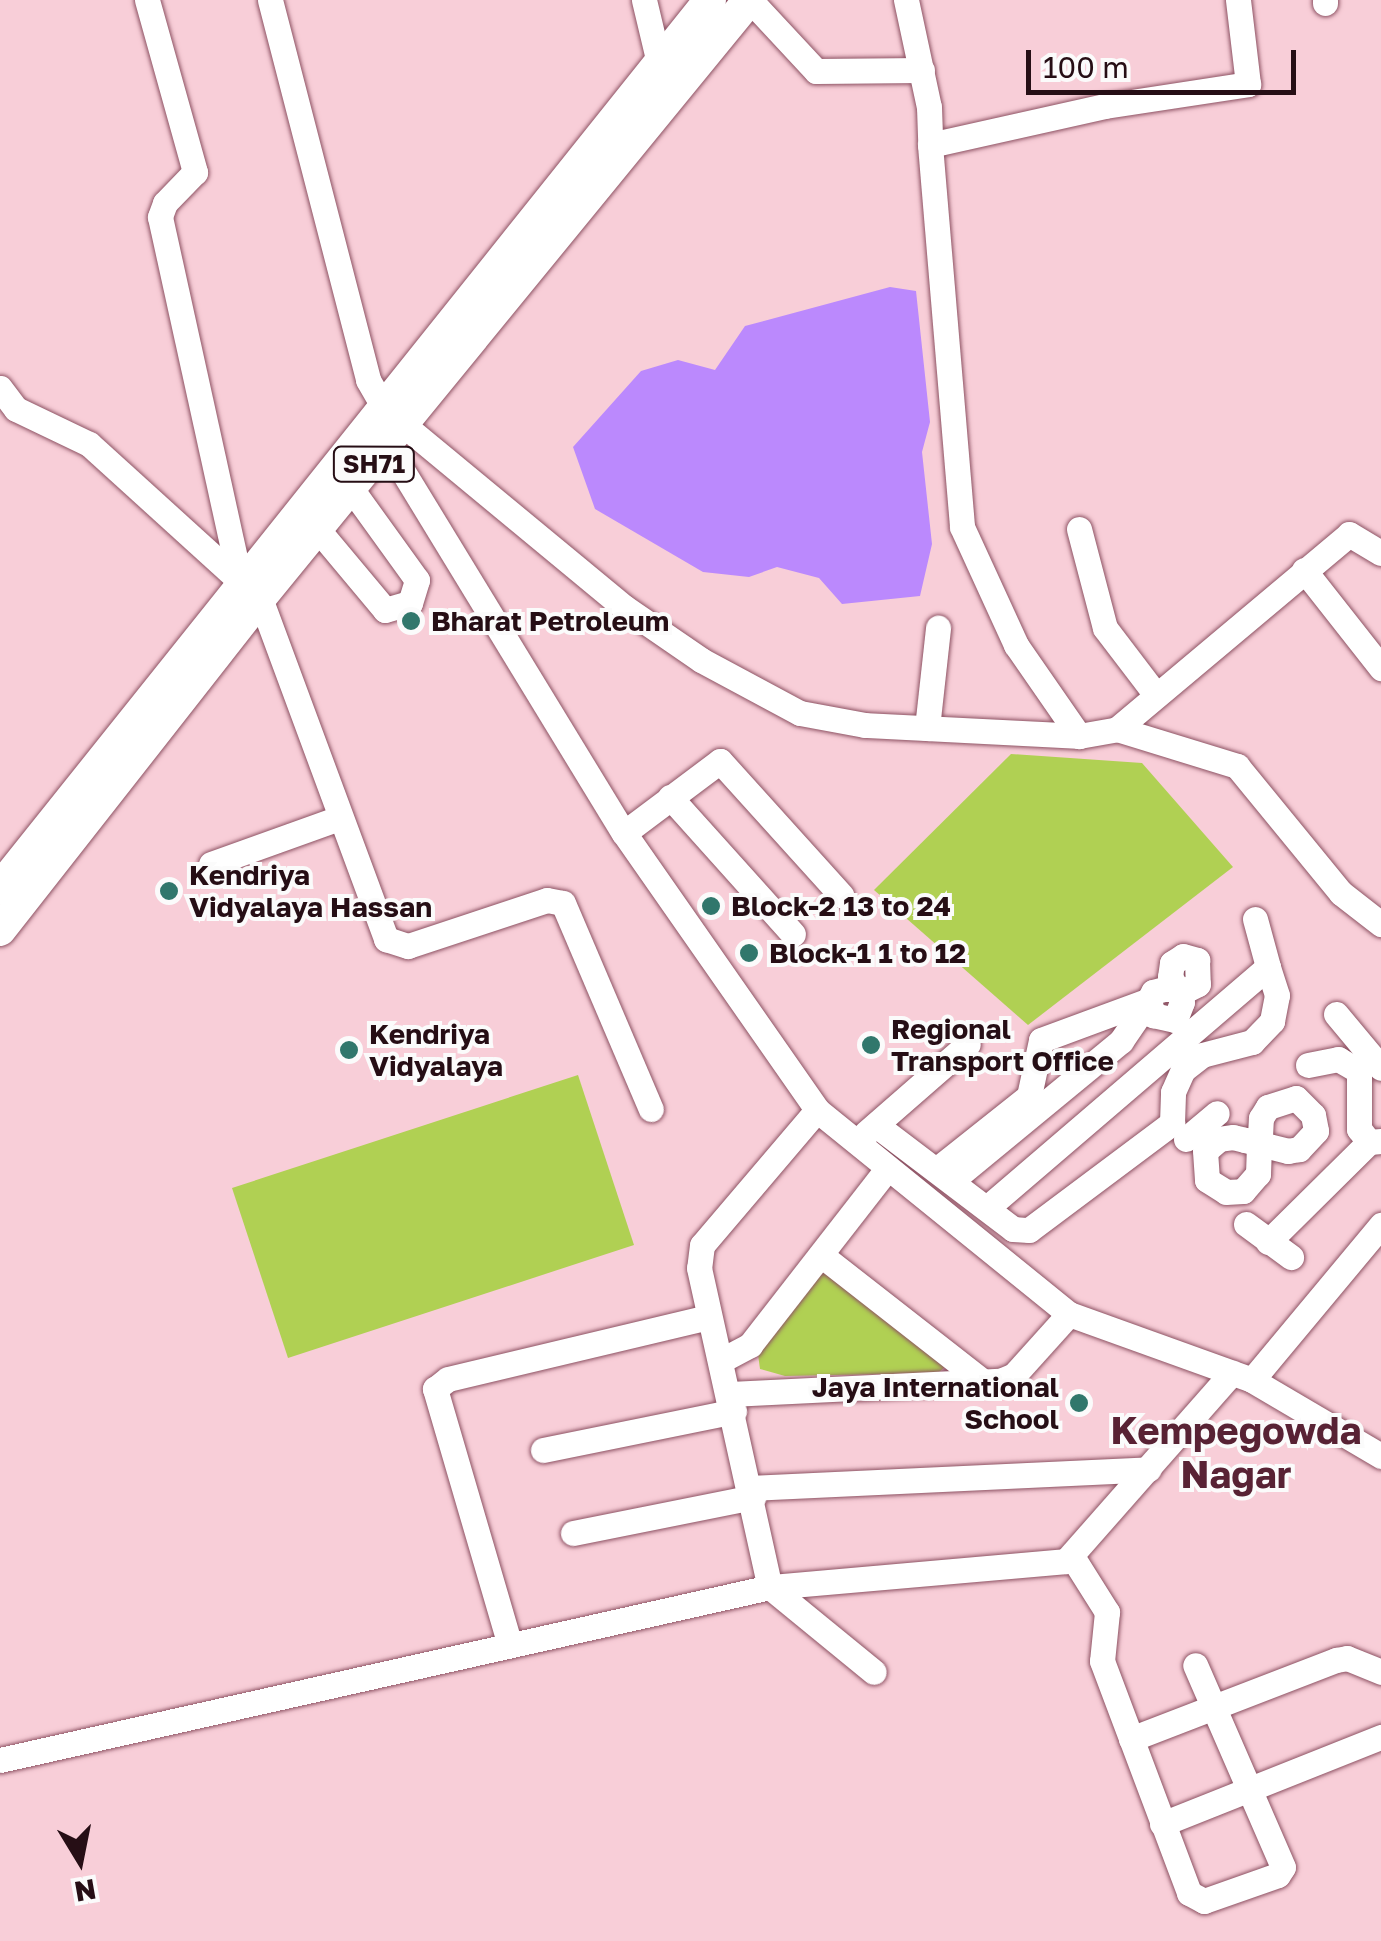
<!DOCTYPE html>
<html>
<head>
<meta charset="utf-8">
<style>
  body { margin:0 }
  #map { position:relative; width:1381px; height:1941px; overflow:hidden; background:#f8ced8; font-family:"Golos Text",sans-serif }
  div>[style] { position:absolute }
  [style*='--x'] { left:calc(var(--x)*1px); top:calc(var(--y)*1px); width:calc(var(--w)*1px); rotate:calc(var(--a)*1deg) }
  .green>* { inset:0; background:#b0d053 }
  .water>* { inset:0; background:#bb89fd }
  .roads { filter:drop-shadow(0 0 2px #8d5263) drop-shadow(0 0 2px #8d5263) }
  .minor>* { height:25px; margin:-12.5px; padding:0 12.5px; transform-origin:12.5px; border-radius:12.5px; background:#fff }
  .major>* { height:32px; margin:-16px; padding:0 16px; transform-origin:16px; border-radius:16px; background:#fff }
  .dots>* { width:28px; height:28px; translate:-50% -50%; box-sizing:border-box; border:5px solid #fbfbfb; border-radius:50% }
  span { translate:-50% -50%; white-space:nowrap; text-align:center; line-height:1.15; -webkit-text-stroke:8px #fbfbfb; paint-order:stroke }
  .shield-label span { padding:2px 8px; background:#fbfbfb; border:2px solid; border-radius:8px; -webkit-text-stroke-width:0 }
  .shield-label { font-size:25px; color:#260e15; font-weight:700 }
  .poi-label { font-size:28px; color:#260e15; font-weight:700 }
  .left { translate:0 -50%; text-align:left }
  .right { translate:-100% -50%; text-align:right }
  .district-label { font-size:38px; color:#582234; font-weight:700 }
  .north { position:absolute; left:30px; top:1811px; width:100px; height:100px; -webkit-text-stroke:8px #fbfbfb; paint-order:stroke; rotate:170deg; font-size:28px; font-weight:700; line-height:40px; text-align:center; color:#260e15 }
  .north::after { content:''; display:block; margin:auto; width:35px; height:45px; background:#260e15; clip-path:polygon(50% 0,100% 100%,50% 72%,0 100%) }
  .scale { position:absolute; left:1026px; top:50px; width:270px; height:45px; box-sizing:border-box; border:5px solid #260e15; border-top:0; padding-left:12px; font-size:30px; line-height:35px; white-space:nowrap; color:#260e15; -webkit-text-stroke:8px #fbfbfb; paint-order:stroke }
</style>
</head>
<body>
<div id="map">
  <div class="green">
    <div style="clip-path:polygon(1011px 754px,1142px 763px,1233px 867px,1028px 1025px,874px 890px)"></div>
    <div style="clip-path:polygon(578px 1075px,634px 1245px,288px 1358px,232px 1188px)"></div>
    <div style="clip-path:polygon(824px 1268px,948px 1364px,938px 1373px,785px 1376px,760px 1369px,757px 1347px)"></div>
  </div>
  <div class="water">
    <div style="clip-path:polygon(890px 287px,916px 291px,930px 422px,922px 452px,932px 544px,920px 596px,842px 604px,819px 578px,777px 567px,749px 577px,703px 572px,595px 509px,573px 447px,641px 371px,678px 360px,715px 370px,745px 326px)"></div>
  </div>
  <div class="roads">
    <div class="minor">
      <div style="--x:147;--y:0;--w:179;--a:74.4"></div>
      <div style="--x:195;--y:172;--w:43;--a:134.1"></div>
      <div style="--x:165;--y:203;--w:15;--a:110"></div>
      <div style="--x:160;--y:217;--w:373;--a:77.6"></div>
      <div style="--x:240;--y:581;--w:26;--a:40"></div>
      <div style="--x:260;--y:598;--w:364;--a:69.7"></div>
      <div style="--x:386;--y:939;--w:23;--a:18"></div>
      <div style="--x:408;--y:946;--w:146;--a:-18.3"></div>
      <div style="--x:547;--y:900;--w:16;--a:11"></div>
      <div style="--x:563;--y:903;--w:224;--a:66.9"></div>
      <div style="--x:270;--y:0;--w:392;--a:75.5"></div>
      <div style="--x:368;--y:380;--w:28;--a:60"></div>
      <div style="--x:644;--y:0;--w:65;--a:76.6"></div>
      <div style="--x:750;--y:0;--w:97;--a:47.1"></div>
      <div style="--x:816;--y:71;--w:106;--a:-0.5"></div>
      <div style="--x:906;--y:0;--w:109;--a:77.9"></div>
      <div style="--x:929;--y:107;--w:38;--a:88"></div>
      <div style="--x:930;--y:145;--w:179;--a:-12.6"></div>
      <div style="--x:1105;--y:106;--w:145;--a:-8.7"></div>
      <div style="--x:1248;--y:84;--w:85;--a:-96.8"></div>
      <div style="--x:1325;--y:0;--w:3;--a:90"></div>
      <div style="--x:930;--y:145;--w:383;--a:85.2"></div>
      <div style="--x:962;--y:527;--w:130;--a:65.4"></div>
      <div style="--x:1016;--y:645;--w:111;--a:55.3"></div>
      <div style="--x:1079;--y:736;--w:39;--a:-10"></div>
      <div style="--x:1117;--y:729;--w:126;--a:17.1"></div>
      <div style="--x:1237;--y:766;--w:164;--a:50.7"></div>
      <div style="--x:1341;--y:893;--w:51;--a:37.8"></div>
      <div style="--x:0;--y:388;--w:26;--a:53"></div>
      <div style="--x:16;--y:409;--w:81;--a:25.6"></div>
      <div style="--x:89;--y:444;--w:204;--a:42.2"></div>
      <div style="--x:405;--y:426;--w:284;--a:39.6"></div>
      <div style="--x:624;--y:607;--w:93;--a:34.5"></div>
      <div style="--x:701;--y:660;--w:112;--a:28.2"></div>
      <div style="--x:800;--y:713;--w:66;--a:10.5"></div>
      <div style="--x:865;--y:725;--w:214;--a:2.9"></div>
      <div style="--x:388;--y:447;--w:452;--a:58.6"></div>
      <div style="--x:624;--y:833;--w:338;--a:55.1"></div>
      <div style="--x:817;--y:1110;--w:324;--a:39"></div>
      <div style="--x:1069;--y:1314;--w:195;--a:19.8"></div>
      <div style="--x:1252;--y:1380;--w:150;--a:30.5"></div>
      <div style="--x:1079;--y:529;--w:102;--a:75.3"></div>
      <div style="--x:1105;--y:628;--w:84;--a:52.7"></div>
      <div style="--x:319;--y:531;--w:103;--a:50.1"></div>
      <div style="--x:385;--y:610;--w:26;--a:-16"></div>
      <div style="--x:410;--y:603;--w:24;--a:-73"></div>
      <div style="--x:417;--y:580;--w:111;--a:-125.8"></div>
      <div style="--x:1304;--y:570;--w:125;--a:51.8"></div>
      <div style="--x:927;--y:728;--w:101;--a:-83.7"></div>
      <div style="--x:1117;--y:729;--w:303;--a:-40"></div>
      <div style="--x:1349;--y:534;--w:37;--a:31"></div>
      <div style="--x:670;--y:797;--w:184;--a:48.1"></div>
      <div style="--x:624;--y:833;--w:120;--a:-36.9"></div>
      <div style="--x:720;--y:761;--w:181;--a:47.9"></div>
      <div style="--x:211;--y:864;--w:134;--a:-19.7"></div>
      <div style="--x:1255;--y:919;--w:50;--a:74.8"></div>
      <div style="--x:1336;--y:1014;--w:70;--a:50.2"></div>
      <div style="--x:1308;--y:1065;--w:31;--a:-11"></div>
      <div style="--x:1338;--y:1059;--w:24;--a:30"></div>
      <div style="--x:1359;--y:1071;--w:58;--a:90"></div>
      <div style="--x:1359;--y:1129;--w:16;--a:52"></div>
      <div style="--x:817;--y:1110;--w:177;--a:130.4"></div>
      <div style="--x:702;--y:1245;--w:23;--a:97"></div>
      <div style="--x:699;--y:1268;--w:327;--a:77.5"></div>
      <div style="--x:770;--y:1587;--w:134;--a:39.3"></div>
      <div style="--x:876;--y:1125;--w:172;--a:37.2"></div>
      <div style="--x:1013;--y:1229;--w:16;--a:4"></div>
      <div style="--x:1029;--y:1230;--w:179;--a:-36.8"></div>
      <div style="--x:1172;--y:1123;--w:31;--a:-88"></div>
      <div style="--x:1173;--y:1092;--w:24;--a:-66"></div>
      <div style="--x:1183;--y:1070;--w:24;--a:-38"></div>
      <div style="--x:1202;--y:1055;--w:52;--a:-14.6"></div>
      <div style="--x:1252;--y:1042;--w:29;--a:-46"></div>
      <div style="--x:1272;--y:1021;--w:26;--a:-79"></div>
      <div style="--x:1277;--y:995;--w:29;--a:-108"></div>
      <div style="--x:1268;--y:967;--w:370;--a:139.4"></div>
      <div style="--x:866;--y:1133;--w:135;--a:-41.1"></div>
      <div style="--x:1186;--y:1139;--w:40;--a:-40"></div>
      <div style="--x:1205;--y:1151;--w:29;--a:86"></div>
      <div style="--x:1207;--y:1180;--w:22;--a:32"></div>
      <div style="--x:1226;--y:1192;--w:17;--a:-3"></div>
      <div style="--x:1243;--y:1191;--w:23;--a:-49"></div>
      <div style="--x:1258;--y:1174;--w:24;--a:-88"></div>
      <div style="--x:1259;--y:1150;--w:6;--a:-81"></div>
      <div style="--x:1260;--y:1144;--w:8;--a:-90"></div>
      <div style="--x:1260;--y:1136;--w:18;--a:-87"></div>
      <div style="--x:1261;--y:1118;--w:13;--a:-58"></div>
      <div style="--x:1268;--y:1107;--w:29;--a:-18"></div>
      <div style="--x:1296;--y:1098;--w:24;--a:45"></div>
      <div style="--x:1313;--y:1115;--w:16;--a:79"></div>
      <div style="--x:1316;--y:1131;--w:25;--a:133"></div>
      <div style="--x:1299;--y:1149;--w:11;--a:170"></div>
      <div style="--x:1288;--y:1151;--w:29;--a:-166"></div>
      <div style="--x:1260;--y:1144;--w:16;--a:-165"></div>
      <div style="--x:1245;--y:1140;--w:12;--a:-166"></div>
      <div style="--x:1233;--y:1137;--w:14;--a:172"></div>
      <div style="--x:1219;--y:1139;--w:18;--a:139"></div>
      <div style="--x:936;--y:1170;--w:119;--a:-38.5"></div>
      <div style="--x:1029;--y:1096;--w:57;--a:-77.9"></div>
      <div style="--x:1041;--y:1040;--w:115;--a:-20.3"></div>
      <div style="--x:1149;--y:1000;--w:16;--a:75"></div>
      <div style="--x:1153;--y:1015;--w:23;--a:13"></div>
      <div style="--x:1175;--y:1020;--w:19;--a:-69"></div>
      <div style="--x:1182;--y:1002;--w:14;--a:-111"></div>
      <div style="--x:1177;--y:989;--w:14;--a:-120"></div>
      <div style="--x:1170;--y:977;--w:14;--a:-82"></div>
      <div style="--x:1172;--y:963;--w:13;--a:-32"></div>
      <div style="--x:1183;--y:956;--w:15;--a:16"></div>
      <div style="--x:1197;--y:960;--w:24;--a:88"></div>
      <div style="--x:1198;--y:984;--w:13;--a:153"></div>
      <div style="--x:1186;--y:990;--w:9;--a:-174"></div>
      <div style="--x:1177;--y:989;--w:13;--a:180"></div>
      <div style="--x:1164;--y:989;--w:11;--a:165"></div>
      <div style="--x:1153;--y:992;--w:9;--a:117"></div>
      <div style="--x:1149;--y:1000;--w:50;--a:124.3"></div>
      <div style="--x:1121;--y:1041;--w:220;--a:140.5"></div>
      <div style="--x:1246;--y:1224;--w:56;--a:36.3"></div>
      <div style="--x:1268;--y:1242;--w:142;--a:-44.7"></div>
      <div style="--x:1369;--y:1142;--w:12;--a:-5"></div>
      <div style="--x:821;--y:1255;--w:208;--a:38"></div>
      <div style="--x:722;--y:1360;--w:32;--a:-28"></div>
      <div style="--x:750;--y:1345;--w:223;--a:-52.1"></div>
      <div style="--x:1252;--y:1380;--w:202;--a:-50.2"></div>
      <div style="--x:730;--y:1394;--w:270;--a:-2.8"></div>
      <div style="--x:1000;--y:1381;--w:15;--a:-23"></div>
      <div style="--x:1014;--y:1375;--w:82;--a:-48"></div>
      <div style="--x:543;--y:1450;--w:195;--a:-11.5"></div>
      <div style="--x:751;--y:1488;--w:398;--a:-2.7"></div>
      <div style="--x:573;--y:1533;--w:184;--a:-11.3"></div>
      <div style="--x:1073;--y:1558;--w:64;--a:57.8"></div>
      <div style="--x:1107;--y:1612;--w:49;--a:95.8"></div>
      <div style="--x:1102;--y:1661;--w:248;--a:69.4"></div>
      <div style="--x:1189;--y:1893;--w:17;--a:28"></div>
      <div style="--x:1204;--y:1901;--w:78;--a:-19.4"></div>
      <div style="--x:1278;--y:1875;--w:9;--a:-58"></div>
      <div style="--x:1283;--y:1867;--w:220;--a:-113.5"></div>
      <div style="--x:509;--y:1642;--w:264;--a:-106.3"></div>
      <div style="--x:435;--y:1389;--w:16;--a:-38"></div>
      <div style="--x:448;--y:1379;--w:267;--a:-13.4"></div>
      <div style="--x:1131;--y:1739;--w:220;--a:-21.1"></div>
      <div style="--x:1336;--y:1660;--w:11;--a:-10"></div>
      <div style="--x:1347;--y:1658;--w:37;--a:22"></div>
      <div style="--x:0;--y:1760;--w:789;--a:-12.66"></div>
      <div style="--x:770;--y:1587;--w:297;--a:-5"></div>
      <div style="--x:1066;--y:1561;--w:251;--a:-48.6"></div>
      <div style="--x:1162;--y:1824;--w:236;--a:-21.7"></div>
    </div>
    <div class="major">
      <div style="--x:0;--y:888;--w:1137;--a:-51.36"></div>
      <div style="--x:0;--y:930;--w:422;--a:-51.9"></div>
      <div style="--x:260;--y:598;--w:772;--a:-50.73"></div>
    </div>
  </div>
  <div class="dots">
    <div style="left:411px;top:621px;background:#31776c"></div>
    <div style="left:169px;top:891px;background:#31776c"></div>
    <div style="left:711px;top:906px;background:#31776c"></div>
    <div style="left:749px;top:953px;background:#31776c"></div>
    <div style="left:871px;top:1045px;background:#31776c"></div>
    <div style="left:349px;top:1050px;background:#31776c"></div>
    <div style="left:1079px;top:1403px;background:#31776c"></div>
  </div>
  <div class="shield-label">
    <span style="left:374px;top:464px">SH71</span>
  </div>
  <div class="poi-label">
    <span class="left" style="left:431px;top:621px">Bharat Petroleum</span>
    <span class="left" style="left:189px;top:891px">Kendriya<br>Vidyalaya Hassan</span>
    <span class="left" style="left:731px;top:906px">Block-2 13 to 24</span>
    <span class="left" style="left:769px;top:953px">Block-1 1 to 12</span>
    <span class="left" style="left:891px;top:1045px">Regional<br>Transport Office</span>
    <span class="left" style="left:369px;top:1050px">Kendriya<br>Vidyalaya</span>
    <span class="right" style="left:1059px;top:1403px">Jaya International<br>School</span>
  </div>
  <div class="district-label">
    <span style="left:1236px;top:1452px">Kempegowda<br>Nagar</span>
  </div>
  <div class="north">N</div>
  <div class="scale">100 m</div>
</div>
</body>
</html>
